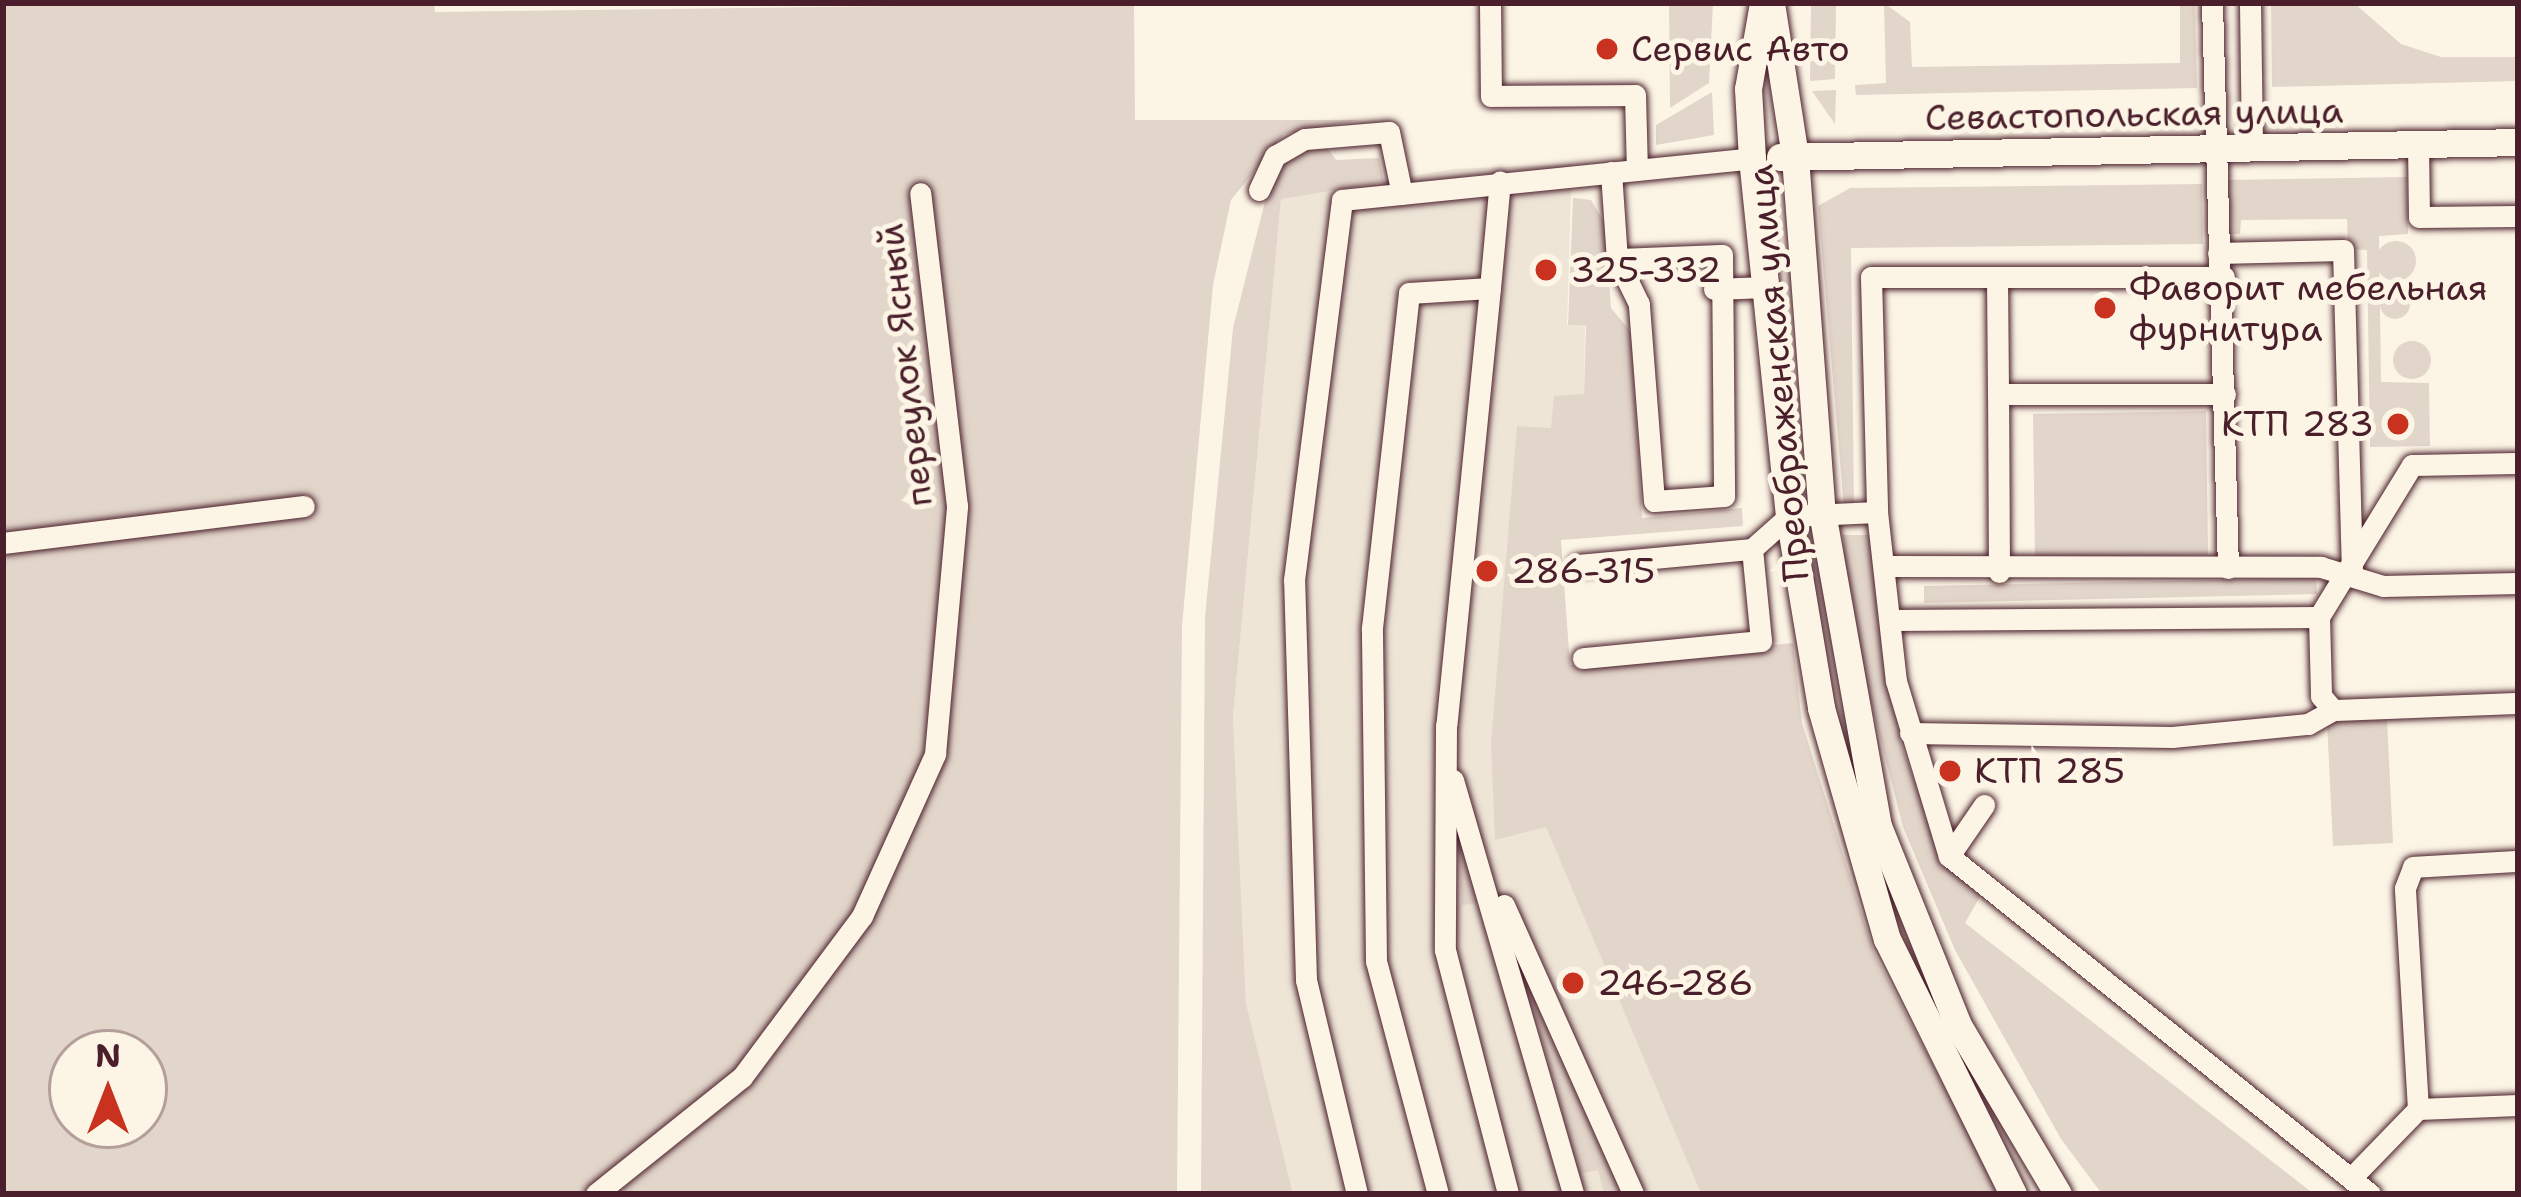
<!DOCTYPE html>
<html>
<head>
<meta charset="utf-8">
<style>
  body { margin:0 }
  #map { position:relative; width:2521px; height:1197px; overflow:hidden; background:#fcf5e5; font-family:"Shantell Sans",sans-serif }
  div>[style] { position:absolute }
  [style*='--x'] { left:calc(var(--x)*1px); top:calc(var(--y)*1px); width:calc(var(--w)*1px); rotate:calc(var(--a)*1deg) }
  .built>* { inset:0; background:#eee5d7 }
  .green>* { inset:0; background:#e2d5ca }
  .round { border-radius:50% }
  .roads { filter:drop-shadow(0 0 3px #4a1f2b) drop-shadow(0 0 3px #4a1f2b) }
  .minor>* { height:21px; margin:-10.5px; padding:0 10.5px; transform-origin:10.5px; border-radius:10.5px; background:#fcf5e5 }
  .major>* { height:27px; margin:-13.5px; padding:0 13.5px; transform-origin:13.5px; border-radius:13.5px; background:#fcf5e5 }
  .dots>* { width:33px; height:33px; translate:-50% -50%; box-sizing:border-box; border:6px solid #fcf5e5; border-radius:50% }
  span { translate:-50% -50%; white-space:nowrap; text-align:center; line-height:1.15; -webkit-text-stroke:10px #fcf5e5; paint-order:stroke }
  .poi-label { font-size:36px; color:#4a1f2b }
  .left { translate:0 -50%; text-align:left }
  .right { translate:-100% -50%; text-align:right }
  .street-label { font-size:36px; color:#4a1f2b }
  .frame { position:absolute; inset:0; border:6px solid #4a1f2b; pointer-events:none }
  .north { position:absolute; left:48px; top:1029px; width:120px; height:120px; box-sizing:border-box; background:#fcf5e5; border:3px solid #b59f9b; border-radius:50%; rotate:0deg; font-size:33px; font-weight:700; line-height:48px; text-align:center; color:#4a1f2b }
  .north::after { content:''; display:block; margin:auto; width:42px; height:54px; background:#c8321e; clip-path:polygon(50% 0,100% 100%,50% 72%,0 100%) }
</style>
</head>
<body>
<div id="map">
  <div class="built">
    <div style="clip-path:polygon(1572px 164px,1567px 325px,1585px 327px,1584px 394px,1551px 429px,1517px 427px,1496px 839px,1546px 826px,1701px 1194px,1293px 1194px,1246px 1003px,1233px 716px,1281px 198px,1454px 169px)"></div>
  </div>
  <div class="green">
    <div style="clip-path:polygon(evenodd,3px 3px,434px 3px,435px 12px,1134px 3px,1135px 120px,1360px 120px,1284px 134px,1231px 200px,1213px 285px,1182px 626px,1177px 1194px,3px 1194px,3px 3px,72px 1053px,144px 1053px,144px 1125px,72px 1125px,72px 1053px)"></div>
    <div style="clip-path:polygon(1669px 3px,1713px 3px,1709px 83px,1670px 108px)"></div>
    <div style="clip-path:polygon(1836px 3px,1835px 79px,1810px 81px,1811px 5px)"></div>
    <div style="clip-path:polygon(1884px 3px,1910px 22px,1912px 67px,2180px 63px,2180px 3px,2195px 3px,2197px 88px,1856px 95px,1855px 85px,1886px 83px)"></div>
    <div style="clip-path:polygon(2271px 3px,2354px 3px,2401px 44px,2441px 57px,2518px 57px,2518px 81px,2272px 87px)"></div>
    <div style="clip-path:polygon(1836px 90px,1835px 124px,1812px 91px)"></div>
    <div style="clip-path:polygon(1712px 92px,1714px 135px,1656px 145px,1656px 125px)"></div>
    <div style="clip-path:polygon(1323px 142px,1336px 160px,1379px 158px,1384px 182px,1281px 199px,1233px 716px,1246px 1003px,1293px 1194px,1201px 1194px,1205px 617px,1233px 328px,1274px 166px)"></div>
    <div style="clip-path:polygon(2407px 177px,2408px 234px,2379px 236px,2381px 382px,2429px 383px,2430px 446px,2370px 447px,2367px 250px,2348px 249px,2347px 219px,2241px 220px,2240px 234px,2222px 234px,2221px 180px)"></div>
    <div style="clip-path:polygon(2202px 184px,2203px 244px,1851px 248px,1854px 508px,1844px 507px,1818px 206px,1850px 188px)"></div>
    <div style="clip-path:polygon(1573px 198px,1591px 200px,1605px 224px,1611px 308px,1631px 332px,1642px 518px,1742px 508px,1743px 526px,1561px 540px,1570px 665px,1793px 643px,1802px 723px,1874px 953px,2000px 1194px,1701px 1194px,1546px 827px,1495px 840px,1491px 743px,1517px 426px,1551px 428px,1554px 396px,1584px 394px,1586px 326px,1568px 325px)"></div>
    <div class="round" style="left:2376px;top:241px;width:40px;height:40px"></div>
    <div class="round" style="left:2380px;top:289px;width:30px;height:30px"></div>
    <div class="round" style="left:2393px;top:341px;width:38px;height:38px"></div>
    <div style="clip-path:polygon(2206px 411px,2208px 555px,2035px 558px,2033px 414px)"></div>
    <div style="clip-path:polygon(1843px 535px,1872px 535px,1900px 741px,1943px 863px,1982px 893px,1965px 923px,2314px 1194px,2102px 1194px,2061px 1139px,1955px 950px,1903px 827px,1847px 609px)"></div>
    <div style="clip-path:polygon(2316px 578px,2317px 594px,1924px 603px,1924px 586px)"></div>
    <div style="clip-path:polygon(2387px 719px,2393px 843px,2333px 846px,2327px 722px)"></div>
    <div style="clip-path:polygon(1458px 836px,1484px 902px,1462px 905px)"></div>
    <div style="clip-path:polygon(1525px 974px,1626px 1194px,1604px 1194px,1598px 1170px,1579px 1174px)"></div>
  </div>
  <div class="roads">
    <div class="minor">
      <div style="--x:1490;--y:3;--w:93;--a:89.4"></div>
      <div style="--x:1491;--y:96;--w:144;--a:-0.4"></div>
      <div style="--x:1635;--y:95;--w:75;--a:88.5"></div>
      <div style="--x:2212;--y:3;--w:565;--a:88.38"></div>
      <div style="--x:2250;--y:3;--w:144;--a:89.2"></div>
      <div style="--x:2418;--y:144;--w:73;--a:89.2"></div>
      <div style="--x:2419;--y:217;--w:99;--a:-0.6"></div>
      <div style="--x:1611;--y:172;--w:87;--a:86.1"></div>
      <div style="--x:1617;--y:259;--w:105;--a:-2.2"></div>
      <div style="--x:1722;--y:255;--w:241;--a:89.5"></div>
      <div style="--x:1724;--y:496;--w:70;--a:175.9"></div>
      <div style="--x:1654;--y:501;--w:198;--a:-94.4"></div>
      <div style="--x:1639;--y:304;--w:50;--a:-116.1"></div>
      <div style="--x:1259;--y:190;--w:38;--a:-65"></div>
      <div style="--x:1275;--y:156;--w:34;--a:-30"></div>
      <div style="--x:1305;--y:139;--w:84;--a:-4.8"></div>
      <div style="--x:1389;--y:132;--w:63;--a:78.2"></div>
      <div style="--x:2218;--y:253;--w:125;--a:-1.4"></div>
      <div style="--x:2343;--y:250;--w:321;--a:88.4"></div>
      <div style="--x:1997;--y:277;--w:117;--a:89.5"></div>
      <div style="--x:2224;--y:277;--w:353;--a:180"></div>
      <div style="--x:1871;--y:277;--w:235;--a:88.5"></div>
      <div style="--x:1877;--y:512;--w:170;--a:83.6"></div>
      <div style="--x:1896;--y:681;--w:183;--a:73.2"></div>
      <div style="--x:1949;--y:856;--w:540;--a:38.76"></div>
      <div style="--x:1490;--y:288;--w:439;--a:95.7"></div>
      <div style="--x:1446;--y:725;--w:225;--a:90.3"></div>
      <div style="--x:1445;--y:950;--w:252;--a:75.5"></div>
      <div style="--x:1714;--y:289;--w:52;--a:-2.2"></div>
      <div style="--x:2518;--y:463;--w:106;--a:178.9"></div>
      <div style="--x:2412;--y:465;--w:178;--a:121.5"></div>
      <div style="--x:2319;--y:617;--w:79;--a:88.5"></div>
      <div style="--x:2321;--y:696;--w:18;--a:49"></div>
      <div style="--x:2333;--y:710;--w:185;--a:-2.2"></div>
      <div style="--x:3;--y:543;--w:303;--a:-7"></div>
      <div style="--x:1752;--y:549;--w:50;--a:-41.7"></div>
      <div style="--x:1789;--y:516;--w:88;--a:-2.6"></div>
      <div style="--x:1578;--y:565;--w:175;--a:-5.3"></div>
      <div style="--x:1752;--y:549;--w:92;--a:84.4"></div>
      <div style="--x:1761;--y:641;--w:179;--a:174.5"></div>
      <div style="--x:1884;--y:566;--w:437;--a:0.1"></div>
      <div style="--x:2321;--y:567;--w:65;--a:17"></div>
      <div style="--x:2383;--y:586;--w:135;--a:-1.3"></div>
      <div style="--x:1999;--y:572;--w:178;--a:-90.3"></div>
      <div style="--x:1998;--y:394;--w:227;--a:0"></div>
      <div style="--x:1892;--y:620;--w:427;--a:-0.4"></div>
      <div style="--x:1910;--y:733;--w:262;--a:0.9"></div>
      <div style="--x:2172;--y:737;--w:137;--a:-5.5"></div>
      <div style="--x:2308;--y:724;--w:29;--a:-29"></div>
      <div style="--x:1453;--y:780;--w:431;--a:73.8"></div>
      <div style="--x:1949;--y:856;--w:62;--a:-55.5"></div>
      <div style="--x:1504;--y:905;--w:316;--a:65.9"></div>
      <div style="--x:2418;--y:1109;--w:100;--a:-2.3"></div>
      <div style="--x:2353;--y:1176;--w:93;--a:-45.9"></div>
      <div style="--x:2418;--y:1109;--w:221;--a:-93.4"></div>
      <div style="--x:2405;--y:888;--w:22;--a:-69"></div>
      <div style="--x:2413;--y:867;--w:105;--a:-3.3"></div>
      <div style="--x:596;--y:1194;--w:187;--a:-38.7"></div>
      <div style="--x:742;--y:1077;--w:201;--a:-53.3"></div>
      <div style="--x:862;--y:916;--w:178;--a:-65.7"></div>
      <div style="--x:935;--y:754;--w:249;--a:-84.9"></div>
      <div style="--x:957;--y:506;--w:315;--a:-96.7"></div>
      <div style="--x:1357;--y:1194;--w:220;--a:-103.4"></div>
      <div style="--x:1306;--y:980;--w:400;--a:-91.7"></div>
      <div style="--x:1294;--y:580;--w:383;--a:-82.8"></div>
      <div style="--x:1342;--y:200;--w:412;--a:-5.8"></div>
      <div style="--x:1438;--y:1194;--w:241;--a:-104.9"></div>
      <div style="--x:1376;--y:961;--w:333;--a:-90.7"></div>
      <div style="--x:1372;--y:628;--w:337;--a:-83.7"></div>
      <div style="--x:1409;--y:293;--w:81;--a:-3.5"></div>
      <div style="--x:1490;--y:288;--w:107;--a:-84.7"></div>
    </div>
    <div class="major">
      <div style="--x:1763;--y:3;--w:87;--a:99.9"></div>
      <div style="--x:1748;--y:89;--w:69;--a:86.7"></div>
      <div style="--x:1752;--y:158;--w:360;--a:84.1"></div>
      <div style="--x:1789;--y:516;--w:195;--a:80.5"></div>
      <div style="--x:1821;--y:708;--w:240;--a:74.1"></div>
      <div style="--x:1887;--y:939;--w:284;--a:63.7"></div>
      <div style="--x:1771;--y:3;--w:156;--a:81.1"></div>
      <div style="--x:1795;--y:157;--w:356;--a:85.7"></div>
      <div style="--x:1822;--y:512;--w:319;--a:79.9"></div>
      <div style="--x:1878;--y:826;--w:214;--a:68.1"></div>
      <div style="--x:1958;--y:1025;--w:196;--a:59.4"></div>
      <div style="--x:1780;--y:157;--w:738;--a:-1.16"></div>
    </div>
  </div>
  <div class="dots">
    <div style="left:1607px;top:49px;background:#c8321e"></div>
    <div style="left:1546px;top:270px;background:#c8321e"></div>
    <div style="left:2105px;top:308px;background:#c8321e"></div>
    <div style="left:2398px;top:424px;background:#c8321e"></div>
    <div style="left:1487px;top:571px;background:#c8321e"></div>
    <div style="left:1950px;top:771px;background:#c8321e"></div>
    <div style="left:1573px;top:983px;background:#c8321e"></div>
  </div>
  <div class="poi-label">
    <span class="left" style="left:1631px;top:49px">Сервис Авто</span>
    <span class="left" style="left:1570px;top:270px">325-332</span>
    <span class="left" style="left:2129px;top:308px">Фаворит мебельная<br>фурнитура</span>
    <span class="right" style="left:2374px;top:424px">КТП 283</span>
    <span class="left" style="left:1511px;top:571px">286-315</span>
    <span class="left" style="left:1974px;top:771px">КТП 285</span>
    <span class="left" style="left:1597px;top:983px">246-286</span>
  </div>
  <div class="street-label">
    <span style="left:2134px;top:114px;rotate:-1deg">Севастопольская улица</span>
    <span style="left:905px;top:365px;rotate:-96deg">переулок Ясный</span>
    <span style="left:1778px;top:373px;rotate:-95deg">Преображенская улица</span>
  </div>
  <div class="frame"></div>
  <div class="north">N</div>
</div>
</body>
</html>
